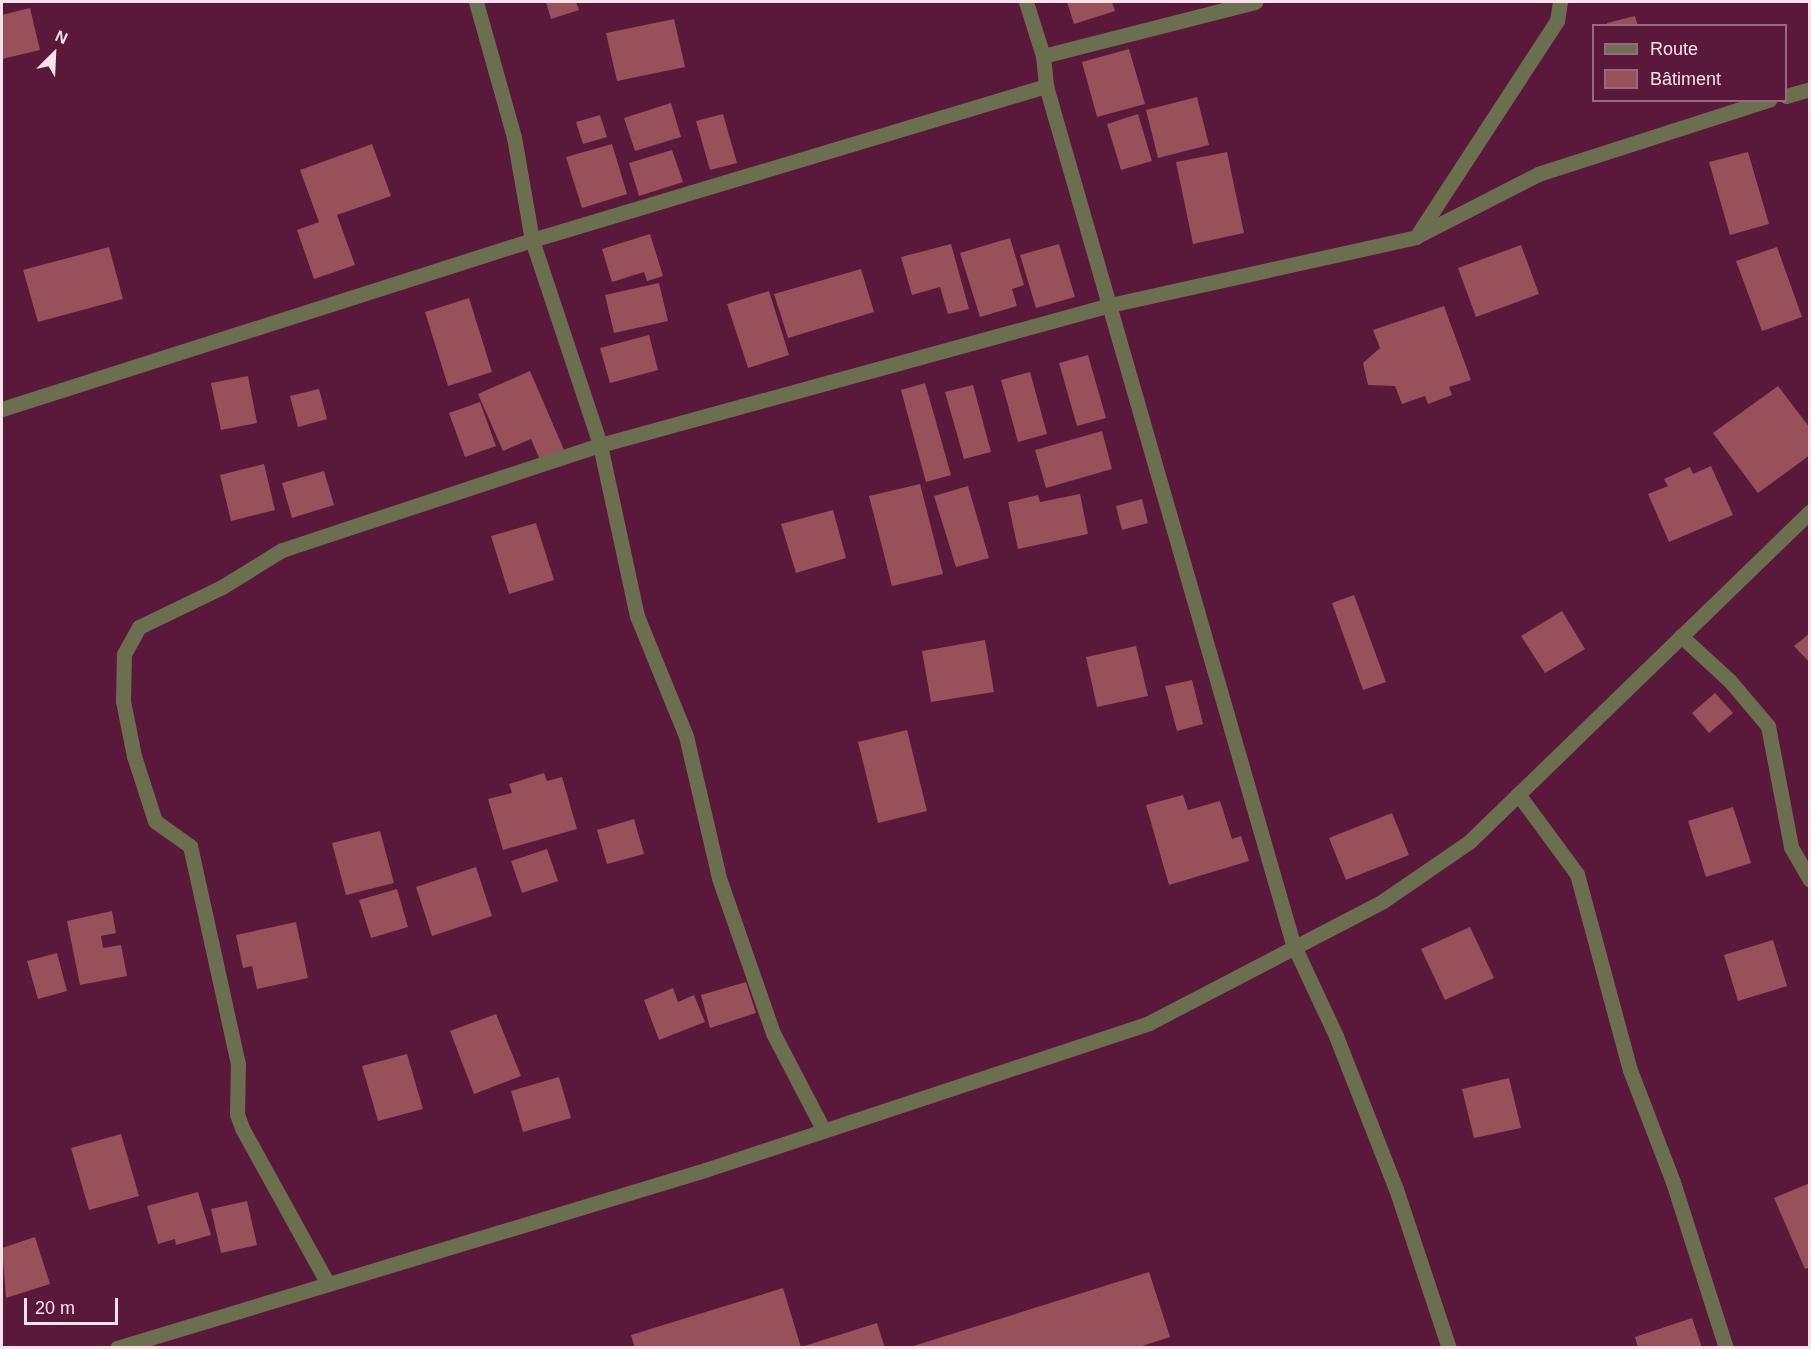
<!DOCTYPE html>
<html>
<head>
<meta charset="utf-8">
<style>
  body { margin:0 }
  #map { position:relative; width:1811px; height:1349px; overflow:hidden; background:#5a183a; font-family:Helvetica,sans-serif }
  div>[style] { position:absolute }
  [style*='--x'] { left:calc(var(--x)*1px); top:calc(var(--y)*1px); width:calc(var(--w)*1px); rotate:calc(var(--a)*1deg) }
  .building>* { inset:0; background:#98505a }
  .minor>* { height:15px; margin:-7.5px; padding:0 7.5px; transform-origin:7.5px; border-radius:7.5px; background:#6b6e4f }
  span { translate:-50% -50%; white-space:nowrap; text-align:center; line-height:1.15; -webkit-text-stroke:4.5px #5a183a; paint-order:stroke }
  .frame { position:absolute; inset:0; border:3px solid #fbe1eb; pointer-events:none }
  .legend { position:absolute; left:1592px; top:24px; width:195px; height:78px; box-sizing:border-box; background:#5a183a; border:2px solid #9a6881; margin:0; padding:8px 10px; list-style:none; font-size:18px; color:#fbe1eb }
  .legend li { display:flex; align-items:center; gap:12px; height:30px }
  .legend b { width:30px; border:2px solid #9a6881 }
  .north { position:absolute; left:24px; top:24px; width:60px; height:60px; -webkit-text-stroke:4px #5a183a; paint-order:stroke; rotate:24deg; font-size:16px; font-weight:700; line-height:24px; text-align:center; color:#fbe1eb }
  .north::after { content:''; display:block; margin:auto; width:21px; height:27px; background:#fbe1eb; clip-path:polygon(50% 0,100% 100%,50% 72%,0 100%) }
  .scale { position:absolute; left:24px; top:1298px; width:94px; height:27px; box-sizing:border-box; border:3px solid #fbe1eb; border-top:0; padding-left:8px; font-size:18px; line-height:21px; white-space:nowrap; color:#fbe1eb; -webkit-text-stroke:4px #5a183a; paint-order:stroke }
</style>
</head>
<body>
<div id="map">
  <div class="building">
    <div style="clip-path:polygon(546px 2px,576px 2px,579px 10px,551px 19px)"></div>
    <div style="clip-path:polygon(1067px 2px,1112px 2px,1115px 11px,1074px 24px)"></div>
    <div style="clip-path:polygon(30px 8px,40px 50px,2px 59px,2px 15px)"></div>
    <div style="clip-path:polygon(1635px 16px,1638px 26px,1608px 26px,1607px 23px)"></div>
    <div style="clip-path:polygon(674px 19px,685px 67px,617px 81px,606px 33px)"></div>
    <div style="clip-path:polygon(1129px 49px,1145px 104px,1097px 117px,1082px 62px)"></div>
    <div style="clip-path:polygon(1197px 97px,1209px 145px,1158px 158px,1146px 110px)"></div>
    <div style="clip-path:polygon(671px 103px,681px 137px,635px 151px,624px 118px)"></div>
    <div style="clip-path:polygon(723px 114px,737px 163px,710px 170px,696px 121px)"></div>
    <div style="clip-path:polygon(1138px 114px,1152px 161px,1121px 170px,1107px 124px)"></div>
    <div style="clip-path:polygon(600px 115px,607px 137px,583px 144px,576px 122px)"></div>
    <div style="clip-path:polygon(372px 144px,391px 196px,337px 215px,355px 265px,314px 279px,297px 230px,319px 222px,300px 170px)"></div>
    <div style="clip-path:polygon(612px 144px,627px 194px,582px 208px,566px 157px)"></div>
    <div style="clip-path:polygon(672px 150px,683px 182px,639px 196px,629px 163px)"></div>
    <div style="clip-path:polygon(1227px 152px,1244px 233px,1193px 244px,1176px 162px)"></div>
    <div style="clip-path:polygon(1748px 152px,1769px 224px,1730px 235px,1709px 162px)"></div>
    <div style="clip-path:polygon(650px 234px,663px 276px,647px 281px,644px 272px,612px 282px,602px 249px)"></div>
    <div style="clip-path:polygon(1010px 238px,1024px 285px,1012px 289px,1017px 306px,980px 317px,960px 253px)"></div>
    <div style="clip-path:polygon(951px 244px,969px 309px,948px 314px,940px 287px,912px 295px,901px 257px)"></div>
    <div style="clip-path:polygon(1059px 244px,1075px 297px,1036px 308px,1020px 255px)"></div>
    <div style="clip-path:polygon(1521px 245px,1539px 294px,1476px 317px,1458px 268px)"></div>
    <div style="clip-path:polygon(109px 247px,123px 299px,38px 322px,23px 270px)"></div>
    <div style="clip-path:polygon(1777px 247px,1802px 317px,1762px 331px,1736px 261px)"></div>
    <div style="clip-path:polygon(861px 269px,874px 312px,788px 338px,774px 294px)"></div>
    <div style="clip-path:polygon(659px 283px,668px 321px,614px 333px,605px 295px)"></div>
    <div style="clip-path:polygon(769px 291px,789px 355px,748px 368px,727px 304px)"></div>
    <div style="clip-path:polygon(469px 298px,492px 372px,448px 386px,425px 312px)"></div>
    <div style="clip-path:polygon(1444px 306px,1471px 380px,1449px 387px,1452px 395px,1428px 404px,1425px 396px,1402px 404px,1395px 386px,1368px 385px,1363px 363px,1380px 348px,1373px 330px)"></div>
    <div style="clip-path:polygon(649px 335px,658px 370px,610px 383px,600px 348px)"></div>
    <div style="clip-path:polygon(1088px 355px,1106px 418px,1077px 426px,1059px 363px)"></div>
    <div style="clip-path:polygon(530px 371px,564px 450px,540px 460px,531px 439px,503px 451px,478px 394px)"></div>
    <div style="clip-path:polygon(1030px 372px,1047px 434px,1018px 442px,1001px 380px)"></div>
    <div style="clip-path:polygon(248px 376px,257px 423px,221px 430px,211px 383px)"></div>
    <div style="clip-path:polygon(925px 383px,951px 475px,926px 482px,901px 390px)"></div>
    <div style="clip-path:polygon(973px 385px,991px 452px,964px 459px,945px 392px)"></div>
    <div style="clip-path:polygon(1778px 386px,1810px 428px,1810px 455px,1758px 493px,1713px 433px)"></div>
    <div style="clip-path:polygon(319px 389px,327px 419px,298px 427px,290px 396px)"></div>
    <div style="clip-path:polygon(480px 402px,496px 446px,465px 457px,449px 413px)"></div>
    <div style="clip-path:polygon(1102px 431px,1112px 469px,1046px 488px,1035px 450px)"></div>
    <div style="clip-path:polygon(264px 464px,275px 510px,231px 521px,220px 475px)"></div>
    <div style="clip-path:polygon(1711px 466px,1733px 515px,1669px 542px,1648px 494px,1668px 486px,1664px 479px,1690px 467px,1693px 474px)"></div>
    <div style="clip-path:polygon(324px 471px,334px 505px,292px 518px,282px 483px)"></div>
    <div style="clip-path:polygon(920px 484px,943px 574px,892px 586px,869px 496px)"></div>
    <div style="clip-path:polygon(968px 486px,989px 558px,956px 567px,934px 496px)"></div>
    <div style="clip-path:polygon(1080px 494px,1088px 534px,1018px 549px,1008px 502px,1038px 495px,1040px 502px)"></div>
    <div style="clip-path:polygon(1142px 499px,1148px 523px,1122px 530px,1116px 506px)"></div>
    <div style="clip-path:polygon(833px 510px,846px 558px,796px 573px,781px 524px)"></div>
    <div style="clip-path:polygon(536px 523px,554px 580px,509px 594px,491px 536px)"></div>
    <div style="clip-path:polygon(1354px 595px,1386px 682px,1363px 690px,1332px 603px)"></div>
    <div style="clip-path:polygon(1562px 611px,1585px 649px,1545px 673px,1521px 636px)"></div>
    <div style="clip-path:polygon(1810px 633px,1810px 663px,1794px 646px)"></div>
    <div style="clip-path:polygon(985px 640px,994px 692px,931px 702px,922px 651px)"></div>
    <div style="clip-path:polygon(1136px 646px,1148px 696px,1097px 707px,1086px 657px)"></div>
    <div style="clip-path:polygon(1192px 680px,1203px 724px,1177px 731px,1165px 686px)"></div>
    <div style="clip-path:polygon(1715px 693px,1733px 713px,1709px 733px,1692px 713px)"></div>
    <div style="clip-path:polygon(907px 730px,927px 811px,878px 823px,858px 742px)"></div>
    <div style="clip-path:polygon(544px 773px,547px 781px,562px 777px,577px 829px,503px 850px,488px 799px,512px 793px,509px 784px)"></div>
    <div style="clip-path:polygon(1183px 795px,1188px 810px,1220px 801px,1232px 839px,1241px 836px,1249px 861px,1169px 885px,1146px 805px)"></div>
    <div style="clip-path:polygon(1733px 807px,1751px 863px,1706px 877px,1688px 821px)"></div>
    <div style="clip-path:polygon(1392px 813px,1409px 855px,1346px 880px,1329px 838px)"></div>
    <div style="clip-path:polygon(634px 819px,644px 854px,607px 864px,597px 830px)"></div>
    <div style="clip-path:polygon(380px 831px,394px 883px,346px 895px,332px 843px)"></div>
    <div style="clip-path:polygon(547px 849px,558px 881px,522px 893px,511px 861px)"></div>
    <div style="clip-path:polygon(476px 867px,492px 916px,432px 936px,416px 887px)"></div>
    <div style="clip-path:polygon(397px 889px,408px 927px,371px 938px,359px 900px)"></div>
    <div style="clip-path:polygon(112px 911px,116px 933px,101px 936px,103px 948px,121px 945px,127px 976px,80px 985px,67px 921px)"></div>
    <div style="clip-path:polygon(296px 922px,308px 978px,257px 989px,252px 966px,243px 968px,236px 935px)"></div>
    <div style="clip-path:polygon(1470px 927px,1494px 978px,1445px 1000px,1421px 949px)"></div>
    <div style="clip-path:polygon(1773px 940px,1787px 986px,1738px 1001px,1724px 955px)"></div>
    <div style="clip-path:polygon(57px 953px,67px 991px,38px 999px,27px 961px)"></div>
    <div style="clip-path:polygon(746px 982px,756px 1013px,710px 1028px,701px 995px)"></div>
    <div style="clip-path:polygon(673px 988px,678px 1002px,694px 995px,705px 1022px,659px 1040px,644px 1000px)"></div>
    <div style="clip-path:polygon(496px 1014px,521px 1076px,474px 1094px,450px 1031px)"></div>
    <div style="clip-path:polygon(407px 1054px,423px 1109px,378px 1121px,362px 1066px)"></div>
    <div style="clip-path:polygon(559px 1077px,571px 1118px,523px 1132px,511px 1091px)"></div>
    <div style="clip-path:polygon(1509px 1078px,1521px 1128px,1474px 1138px,1462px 1089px)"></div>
    <div style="clip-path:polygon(121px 1134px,139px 1196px,89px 1210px,71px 1148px)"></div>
    <div style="clip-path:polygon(1810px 1183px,1810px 1267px,1805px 1269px,1774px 1198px)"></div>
    <div style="clip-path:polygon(198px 1192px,211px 1235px,176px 1245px,175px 1239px,158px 1244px,147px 1206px)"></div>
    <div style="clip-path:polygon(247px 1201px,257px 1245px,221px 1253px,211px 1209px)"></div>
    <div style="clip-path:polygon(35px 1237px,50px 1284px,6px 1298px,2px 1248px)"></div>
    <div style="clip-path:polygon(1149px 1272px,1170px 1337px,1136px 1348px,907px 1348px)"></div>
    <div style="clip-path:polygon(783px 1288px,801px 1347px,877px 1323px,885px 1348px,635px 1348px,631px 1335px)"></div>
    <div style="clip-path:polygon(1692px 1318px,1702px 1348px,1638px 1348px,1635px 1337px)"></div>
  </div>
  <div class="minor">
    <div style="--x:476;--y:2;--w:140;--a:74.3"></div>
    <div style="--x:514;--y:137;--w:105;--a:80.1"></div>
    <div style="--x:532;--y:240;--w:216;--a:71.6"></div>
    <div style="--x:600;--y:445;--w:175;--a:77.8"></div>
    <div style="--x:637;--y:616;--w:130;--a:67.8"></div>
    <div style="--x:686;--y:736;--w:146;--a:76.9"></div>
    <div style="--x:719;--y:878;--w:164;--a:70.8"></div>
    <div style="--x:773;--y:1033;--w:110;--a:62.5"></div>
    <div style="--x:1026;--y:2;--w:57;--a:72.5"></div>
    <div style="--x:1043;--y:56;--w:30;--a:84"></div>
    <div style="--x:1046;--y:86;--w:893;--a:73.94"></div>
    <div style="--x:1293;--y:944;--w:102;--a:64.9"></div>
    <div style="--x:1336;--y:1036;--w:164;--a:68.6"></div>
    <div style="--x:1396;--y:1189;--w:168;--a:71.6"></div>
    <div style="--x:1043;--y:56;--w:219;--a:-14.3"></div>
    <div style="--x:1786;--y:96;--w:25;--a:-16"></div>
    <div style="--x:1419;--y:235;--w:134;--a:-27.1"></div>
    <div style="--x:1538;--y:174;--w:243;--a:-17.8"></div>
    <div style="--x:2;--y:409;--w:556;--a:-17.69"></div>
    <div style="--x:532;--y:240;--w:537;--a:-16.68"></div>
    <div style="--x:1681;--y:636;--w:67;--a:42.6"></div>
    <div style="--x:1730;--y:681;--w:59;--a:49.8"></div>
    <div style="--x:1768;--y:726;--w:123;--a:79.2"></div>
    <div style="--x:1791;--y:847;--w:38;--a:60"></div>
    <div style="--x:1518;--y:794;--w:99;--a:53.6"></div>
    <div style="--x:1577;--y:874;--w:203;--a:74.9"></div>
    <div style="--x:1630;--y:1070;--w:120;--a:69"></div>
    <div style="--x:1673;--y:1182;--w:174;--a:72.3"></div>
    <div style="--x:328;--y:1284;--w:178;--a:-118.9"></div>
    <div style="--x:242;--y:1128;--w:15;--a:-110"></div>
    <div style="--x:237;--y:1114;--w:50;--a:-88.9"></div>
    <div style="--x:238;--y:1064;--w:223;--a:-102.4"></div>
    <div style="--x:190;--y:846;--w:43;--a:-144.5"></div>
    <div style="--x:155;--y:821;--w:68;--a:-107.9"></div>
    <div style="--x:134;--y:756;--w:56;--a:-101.3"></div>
    <div style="--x:123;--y:701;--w:47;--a:-88.8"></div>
    <div style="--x:124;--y:654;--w:31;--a:-61"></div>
    <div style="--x:139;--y:627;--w:92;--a:-25.7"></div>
    <div style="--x:222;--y:587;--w:70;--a:-31.7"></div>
    <div style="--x:282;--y:550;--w:335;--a:-18.3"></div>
    <div style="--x:600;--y:445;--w:529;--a:-15.35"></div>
    <div style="--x:1110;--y:305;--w:313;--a:-12.5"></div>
    <div style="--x:1416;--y:237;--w:258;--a:-56.9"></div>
    <div style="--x:1557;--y:21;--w:19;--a:-81"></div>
    <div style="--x:117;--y:1348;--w:614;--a:-16.84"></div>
    <div style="--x:705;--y:1170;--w:468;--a:-18.3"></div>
    <div style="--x:1149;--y:1023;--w:264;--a:-27.5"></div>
    <div style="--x:1383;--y:901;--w:104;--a:-34.5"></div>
    <div style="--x:1469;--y:842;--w:475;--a:-44.1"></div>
  </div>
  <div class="frame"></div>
  <ul class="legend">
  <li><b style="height:8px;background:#6b6e4f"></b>Route</li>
  <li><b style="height:16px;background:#98505a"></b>Bâtiment</li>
  </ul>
  <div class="north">N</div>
  <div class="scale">20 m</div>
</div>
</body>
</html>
